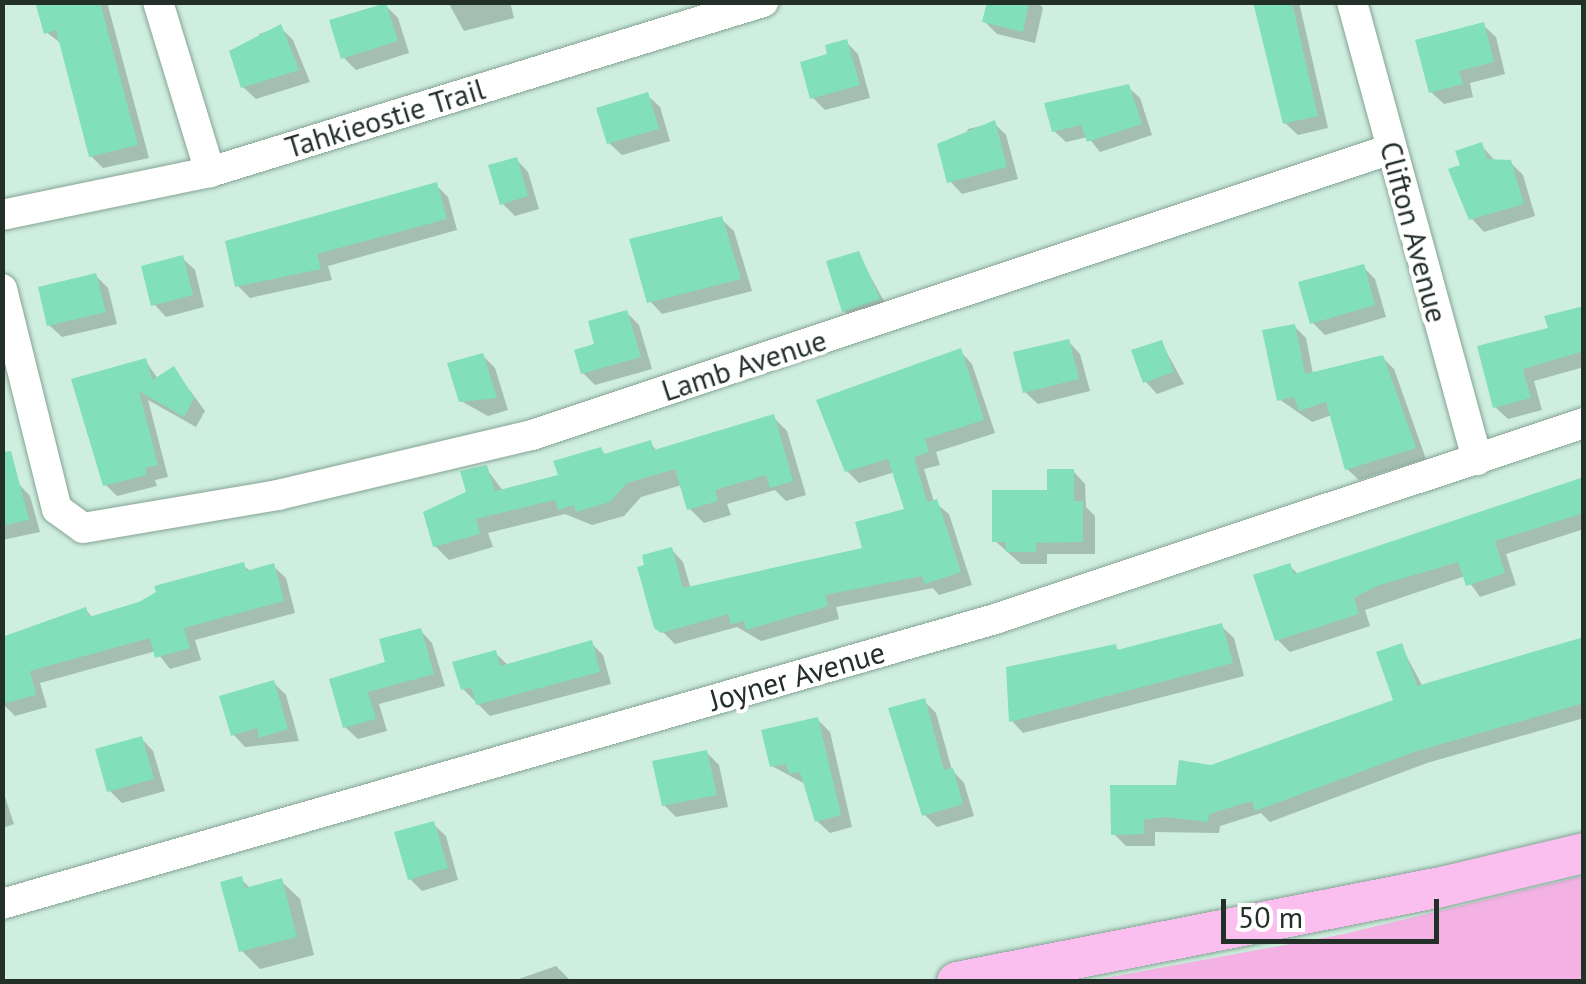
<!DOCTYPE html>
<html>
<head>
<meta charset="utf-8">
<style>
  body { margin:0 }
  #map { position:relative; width:1586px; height:984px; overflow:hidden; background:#ceeedf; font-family:"PT Sans",sans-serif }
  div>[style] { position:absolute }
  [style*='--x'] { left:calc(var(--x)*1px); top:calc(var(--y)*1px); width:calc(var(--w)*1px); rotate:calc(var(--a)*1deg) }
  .green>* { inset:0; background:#f4b2e4 }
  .shadow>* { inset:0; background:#0003 }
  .building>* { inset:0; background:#81e0b9 }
  .roads { filter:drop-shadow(0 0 2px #85a395) drop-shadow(0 0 2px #85a395) }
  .minor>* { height:30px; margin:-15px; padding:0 15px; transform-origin:15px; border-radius:15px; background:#fff }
  .major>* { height:40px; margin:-20px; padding:0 20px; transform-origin:20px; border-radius:20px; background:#fbbfef }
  span { translate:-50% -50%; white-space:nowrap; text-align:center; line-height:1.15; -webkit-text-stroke:8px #fff; paint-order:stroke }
  .street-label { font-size:30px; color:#232f29 }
  .frame { position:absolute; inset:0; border:5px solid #232f29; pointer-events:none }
  .scale { position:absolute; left:1221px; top:899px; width:218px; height:45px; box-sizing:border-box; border:5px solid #232f29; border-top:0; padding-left:12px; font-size:30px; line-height:35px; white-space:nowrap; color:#232f29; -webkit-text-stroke:8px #fff; paint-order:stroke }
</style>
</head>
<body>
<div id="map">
  <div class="green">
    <div style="clip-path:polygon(1583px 876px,1583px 981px,1089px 981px,1344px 934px)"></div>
  </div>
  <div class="shadow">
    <div style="clip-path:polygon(38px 2px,107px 2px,149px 158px,103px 168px,91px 156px,62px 44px,46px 32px)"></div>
    <div style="clip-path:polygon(448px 2px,510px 2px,514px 18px,464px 31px)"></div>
    <div style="clip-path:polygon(989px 2px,1038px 2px,1043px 8px,1035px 43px,997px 34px,985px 22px)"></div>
    <div style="clip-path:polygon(1255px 2px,1299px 2px,1328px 128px,1298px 135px,1285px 123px)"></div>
    <div style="clip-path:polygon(385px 5px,398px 18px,409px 53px,356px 70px,344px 58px)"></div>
    <div style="clip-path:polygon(1483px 25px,1496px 37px,1505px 74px,1470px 83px,1473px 97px,1444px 104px,1431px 92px)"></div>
    <div style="clip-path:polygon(280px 27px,293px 40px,310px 82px,256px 99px,243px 87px,262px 43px,259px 34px)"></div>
    <div style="clip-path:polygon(846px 42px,858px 54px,870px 98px,825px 110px,813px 98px,830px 56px)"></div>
    <div style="clip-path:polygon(1128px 87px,1140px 98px,1152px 135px,1100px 152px,1088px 137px,1066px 142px,1054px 131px)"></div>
    <div style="clip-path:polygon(647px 95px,660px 107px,670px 141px,622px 155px,609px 143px)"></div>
    <div style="clip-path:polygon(994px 123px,1006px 135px,1018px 179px,962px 194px,950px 181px,968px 129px)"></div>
    <div style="clip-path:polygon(1481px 145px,1495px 161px,1510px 162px,1523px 175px,1535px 216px,1484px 232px,1472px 219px)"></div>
    <div style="clip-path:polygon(516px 159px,528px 172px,539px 209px,515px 216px,503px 204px)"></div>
    <div style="clip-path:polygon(436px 185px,448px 197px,457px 230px,328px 266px,332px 280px,250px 298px,238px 286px)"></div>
    <div style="clip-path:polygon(721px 219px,734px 231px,752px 291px,662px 314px,650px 301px)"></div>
    <div style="clip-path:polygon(858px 254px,890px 312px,857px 323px,844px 311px)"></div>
    <div style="clip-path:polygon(182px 258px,195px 270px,204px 307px,166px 317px,154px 304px)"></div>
    <div style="clip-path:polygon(1363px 267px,1375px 279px,1386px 317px,1325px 335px,1312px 322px)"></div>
    <div style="clip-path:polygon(96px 276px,108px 288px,117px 324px,62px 337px,49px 325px)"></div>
    <div style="clip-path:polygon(1584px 309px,1584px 367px,1534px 381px,1542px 410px,1508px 419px,1495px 407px,1551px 330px)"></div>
    <div style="clip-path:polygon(626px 312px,639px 325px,652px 369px,595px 385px,583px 373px)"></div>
    <div style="clip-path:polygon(1294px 326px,1306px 338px,1313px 374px,1382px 357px,1394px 369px,1426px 459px,1359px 480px,1347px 469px,1332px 415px,1312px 422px,1279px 399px)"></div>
    <div style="clip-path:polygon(1068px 341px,1080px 354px,1090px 391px,1038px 404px,1025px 392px)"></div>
    <div style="clip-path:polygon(1161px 342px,1184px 384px,1157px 394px,1145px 381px)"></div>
    <div style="clip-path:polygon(960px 351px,972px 364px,995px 433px,936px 452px,940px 465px,924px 469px,934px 502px,949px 514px,972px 585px,939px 595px,933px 588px,836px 607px,839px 619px,761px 641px,737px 627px,675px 644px,663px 632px,671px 549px,683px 562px,691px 589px,865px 550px,907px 511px,895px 472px,859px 483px,847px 471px)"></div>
    <div style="clip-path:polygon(482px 355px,495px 368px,508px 410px,488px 416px,461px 401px)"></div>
    <div style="clip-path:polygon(145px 360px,158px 379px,174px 369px,205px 411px,196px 427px,148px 400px,168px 477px,155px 480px,157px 486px,117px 496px,105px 484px)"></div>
    <div style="clip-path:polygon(773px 417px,787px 431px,806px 495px,786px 501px,775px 490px,727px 504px,731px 515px,704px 523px,690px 509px,682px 485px,641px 497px,624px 516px,592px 525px,565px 514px,488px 533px,493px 547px,449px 560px,435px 546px,486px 468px,503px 491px,561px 477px,600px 449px,607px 456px,650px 443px,658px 452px)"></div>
    <div style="clip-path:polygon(1073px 471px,1085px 484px,1086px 507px,1095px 516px,1095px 554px,1047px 554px,1047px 564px,1021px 564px,995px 541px)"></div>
    <div style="clip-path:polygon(1584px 481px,1584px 529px,1506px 554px,1516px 585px,1480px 597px,1465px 576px,1365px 610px,1370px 626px,1290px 652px,1278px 640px,1290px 566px,1299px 575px)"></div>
    <div style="clip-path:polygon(18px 483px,30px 496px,40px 532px,2px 540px,2px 487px)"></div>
    <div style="clip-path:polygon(243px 565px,251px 572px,273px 566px,286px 578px,295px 613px,195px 640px,201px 660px,170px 669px,156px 651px,40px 683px,47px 707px,15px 716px,3px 704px,2px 639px,86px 610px,93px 618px,140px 605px)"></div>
    <div style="clip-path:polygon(1221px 626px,1234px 638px,1244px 676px,1023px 733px,1011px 720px,1115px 646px,1120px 652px)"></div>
    <div style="clip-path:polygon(420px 630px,432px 643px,445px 686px,379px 704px,387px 731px,358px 739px,345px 727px,332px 681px,388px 664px)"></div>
    <div style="clip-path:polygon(1584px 642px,1584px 718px,1427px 763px,1270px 822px,1261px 813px,1220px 826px,1219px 833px,1155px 832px,1155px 846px,1126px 846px,1114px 834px,1211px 768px,1396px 702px,1401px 646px,1423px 687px)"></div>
    <div style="clip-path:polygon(591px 643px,603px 655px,611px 684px,490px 716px,463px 689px,495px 653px,509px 666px)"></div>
    <div style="clip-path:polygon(274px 683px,286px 695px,299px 741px,245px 747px,233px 734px)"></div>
    <div style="clip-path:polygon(924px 701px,936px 713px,952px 770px,964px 783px,974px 816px,937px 827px,924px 814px)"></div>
    <div style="clip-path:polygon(817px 719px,830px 732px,852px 827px,830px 833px,817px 821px,807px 785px,772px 766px)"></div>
    <div style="clip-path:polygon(141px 738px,153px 751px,165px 791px,122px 803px,109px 790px)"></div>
    <div style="clip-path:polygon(706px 752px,719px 765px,728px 807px,676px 817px,664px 805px)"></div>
    <div style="clip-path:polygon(2px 788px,14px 824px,2px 828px)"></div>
    <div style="clip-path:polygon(433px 824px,446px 836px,458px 880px,422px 891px,410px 879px)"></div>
    <div style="clip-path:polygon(241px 879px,251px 889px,281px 881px,300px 899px,314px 955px,260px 969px,242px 951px)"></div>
    <div style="clip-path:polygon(556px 966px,572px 982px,510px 982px)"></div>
  </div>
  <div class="building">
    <div style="clip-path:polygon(35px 2px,100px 2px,138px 145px,89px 157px,56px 30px,44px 34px)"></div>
    <div style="clip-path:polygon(987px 2px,1029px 2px,1023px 32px,982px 22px)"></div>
    <div style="clip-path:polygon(1253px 2px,1292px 2px,1318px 116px,1283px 124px)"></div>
    <div style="clip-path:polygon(386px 3px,398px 41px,341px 59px,329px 20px)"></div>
    <div style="clip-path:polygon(1484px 22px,1494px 62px,1459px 71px,1463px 84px,1429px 93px,1415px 40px)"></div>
    <div style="clip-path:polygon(281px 24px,299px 70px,241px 88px,229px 51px)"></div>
    <div style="clip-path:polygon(847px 39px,860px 85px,810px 99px,800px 62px,827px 54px,825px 45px)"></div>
    <div style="clip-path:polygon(1129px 84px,1142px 124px,1087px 142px,1081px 125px,1052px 132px,1044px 103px)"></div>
    <div style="clip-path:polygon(648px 92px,659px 129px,607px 144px,596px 108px)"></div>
    <div style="clip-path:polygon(995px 120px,1007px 167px,947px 183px,937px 144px)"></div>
    <div style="clip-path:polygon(1482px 142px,1487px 159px,1511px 160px,1524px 204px,1469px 220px,1448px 169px,1460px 165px,1455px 151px)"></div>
    <div style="clip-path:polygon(517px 157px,528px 196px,500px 205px,488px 165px)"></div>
    <div style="clip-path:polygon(437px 182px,447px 219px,317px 254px,321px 269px,235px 287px,225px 241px)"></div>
    <div style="clip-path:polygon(722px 216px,741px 279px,647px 303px,629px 239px)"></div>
    <div style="clip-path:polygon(859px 251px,880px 299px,842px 312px,826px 261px)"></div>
    <div style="clip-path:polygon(183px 255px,193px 295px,151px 306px,141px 266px)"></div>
    <div style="clip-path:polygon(1364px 264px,1375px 305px,1310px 324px,1298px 282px)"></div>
    <div style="clip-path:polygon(96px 273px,106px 312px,47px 326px,38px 287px)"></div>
    <div style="clip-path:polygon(1584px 306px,1584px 351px,1523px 369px,1531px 398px,1493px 408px,1477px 346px,1548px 328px,1544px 316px)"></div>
    <div style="clip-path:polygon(627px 310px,641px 357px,581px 374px,574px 350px,594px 344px,588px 321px)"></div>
    <div style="clip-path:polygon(1295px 324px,1305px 374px,1383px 355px,1416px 448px,1345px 470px,1326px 402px,1299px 411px,1294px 397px,1277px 401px,1262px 330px)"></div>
    <div style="clip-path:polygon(1069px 339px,1079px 379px,1023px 393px,1013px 352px)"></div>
    <div style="clip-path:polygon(1162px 340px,1174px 372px,1143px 383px,1131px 350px)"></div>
    <div style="clip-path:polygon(961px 348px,984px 420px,925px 439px,929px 452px,914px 457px,927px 502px,937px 499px,961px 572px,925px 584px,922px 576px,825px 595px,828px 606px,746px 630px,744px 621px,731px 624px,728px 614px,661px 633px,654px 628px,637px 567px,644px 565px,642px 555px,672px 547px,683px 588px,862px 548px,855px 522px,904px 509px,888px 459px,845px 472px,816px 400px)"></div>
    <div style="clip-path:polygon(483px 353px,497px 398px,459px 402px,447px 363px)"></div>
    <div style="clip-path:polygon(146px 358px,152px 380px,174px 366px,194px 398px,184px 417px,139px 391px,158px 465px,145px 468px,147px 475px,103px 486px,71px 379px)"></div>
    <div style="clip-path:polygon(774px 414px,793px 481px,770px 488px,766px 475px,715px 490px,718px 501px,687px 510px,675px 469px,627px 483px,610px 502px,576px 512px,574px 505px,558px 510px,555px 500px,476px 519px,480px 534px,433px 547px,423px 512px,466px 492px,460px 471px,487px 465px,495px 491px,558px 475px,553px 461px,601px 447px,604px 454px,651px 440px,654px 450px)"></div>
    <div style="clip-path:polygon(11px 451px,29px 520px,2px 526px,2px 452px)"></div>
    <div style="clip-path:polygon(1047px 469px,1074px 469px,1074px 501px,1083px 501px,1083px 542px,1036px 543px,1036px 552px,1006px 552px,1006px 542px,992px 542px,992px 490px,1047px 490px)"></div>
    <div style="clip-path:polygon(1584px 477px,1584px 513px,1495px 541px,1505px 573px,1466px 586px,1458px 562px,1377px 586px,1354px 598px,1359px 614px,1275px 641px,1253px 575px,1290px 563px,1294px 574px)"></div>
    <div style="clip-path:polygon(244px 562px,246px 571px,274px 563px,284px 601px,184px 628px,190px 648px,155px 658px,150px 638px,30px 671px,36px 695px,2px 704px,2px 637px,86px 607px,89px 617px,139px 602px,156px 592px,154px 586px)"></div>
    <div style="clip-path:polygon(1222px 623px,1233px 663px,1009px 722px,1006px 667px,1116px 644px,1117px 650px)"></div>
    <div style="clip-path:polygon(421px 628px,434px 674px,368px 692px,376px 719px,343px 728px,329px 679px,385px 662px,379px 639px)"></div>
    <div style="clip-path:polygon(1584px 637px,1584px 703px,1414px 752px,1255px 811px,1252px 801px,1209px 814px,1208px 822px,1164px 817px,1144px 820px,1144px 834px,1111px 835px,1110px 785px,1176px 785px,1179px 760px,1211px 765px,1393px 700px,1376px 652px,1402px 643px,1417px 686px)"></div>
    <div style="clip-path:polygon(592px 640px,600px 672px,476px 705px,471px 687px,461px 690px,452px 662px,496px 650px,500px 666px)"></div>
    <div style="clip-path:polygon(274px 680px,288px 729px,259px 738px,257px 728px,231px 736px,219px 696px)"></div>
    <div style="clip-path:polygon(925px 698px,944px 770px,953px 768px,963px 804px,922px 816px,888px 708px)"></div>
    <div style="clip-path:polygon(818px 717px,841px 815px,815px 822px,800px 772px,789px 774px,786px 764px,770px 767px,761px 730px)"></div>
    <div style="clip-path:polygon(142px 736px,154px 779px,107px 792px,95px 749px)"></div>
    <div style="clip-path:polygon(707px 750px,717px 795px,662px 806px,652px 761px)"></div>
    <div style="clip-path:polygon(434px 821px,448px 868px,408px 880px,394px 832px)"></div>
    <div style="clip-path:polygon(242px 876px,245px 888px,282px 878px,297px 937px,239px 952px,220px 882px)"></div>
  </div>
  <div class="roads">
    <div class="minor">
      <div style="--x:158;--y:2;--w:178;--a:73"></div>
      <div style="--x:1352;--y:2;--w:475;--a:74.7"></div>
      <div style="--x:2;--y:215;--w:212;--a:-11.7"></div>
      <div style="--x:210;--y:172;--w:579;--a:-17.09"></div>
      <div style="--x:2;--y:289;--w:227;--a:76"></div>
      <div style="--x:57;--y:509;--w:32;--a:36"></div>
      <div style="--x:83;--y:528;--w:198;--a:-9.6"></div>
      <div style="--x:278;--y:495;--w:261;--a:-13.3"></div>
      <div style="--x:532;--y:435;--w:905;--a:-18.41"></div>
      <div style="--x:2;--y:904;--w:1033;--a:-16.01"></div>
      <div style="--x:995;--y:619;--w:621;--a:-18.41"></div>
    </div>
    <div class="major">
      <div style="--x:957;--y:982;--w:489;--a:-11.1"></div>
      <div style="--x:1437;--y:888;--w:151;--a:-13.4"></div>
    </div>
  </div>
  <div class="street-label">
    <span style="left:385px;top:118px;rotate:-17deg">Tahkieostie Trail</span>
    <span style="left:1414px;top:232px;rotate:75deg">Clifton Avenue</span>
    <span style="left:744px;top:365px;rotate:-18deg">Lamb Avenue</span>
    <span style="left:797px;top:676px;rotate:-16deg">Joyner Avenue</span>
  </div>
  <div class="frame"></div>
  <div class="scale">50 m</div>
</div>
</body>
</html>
